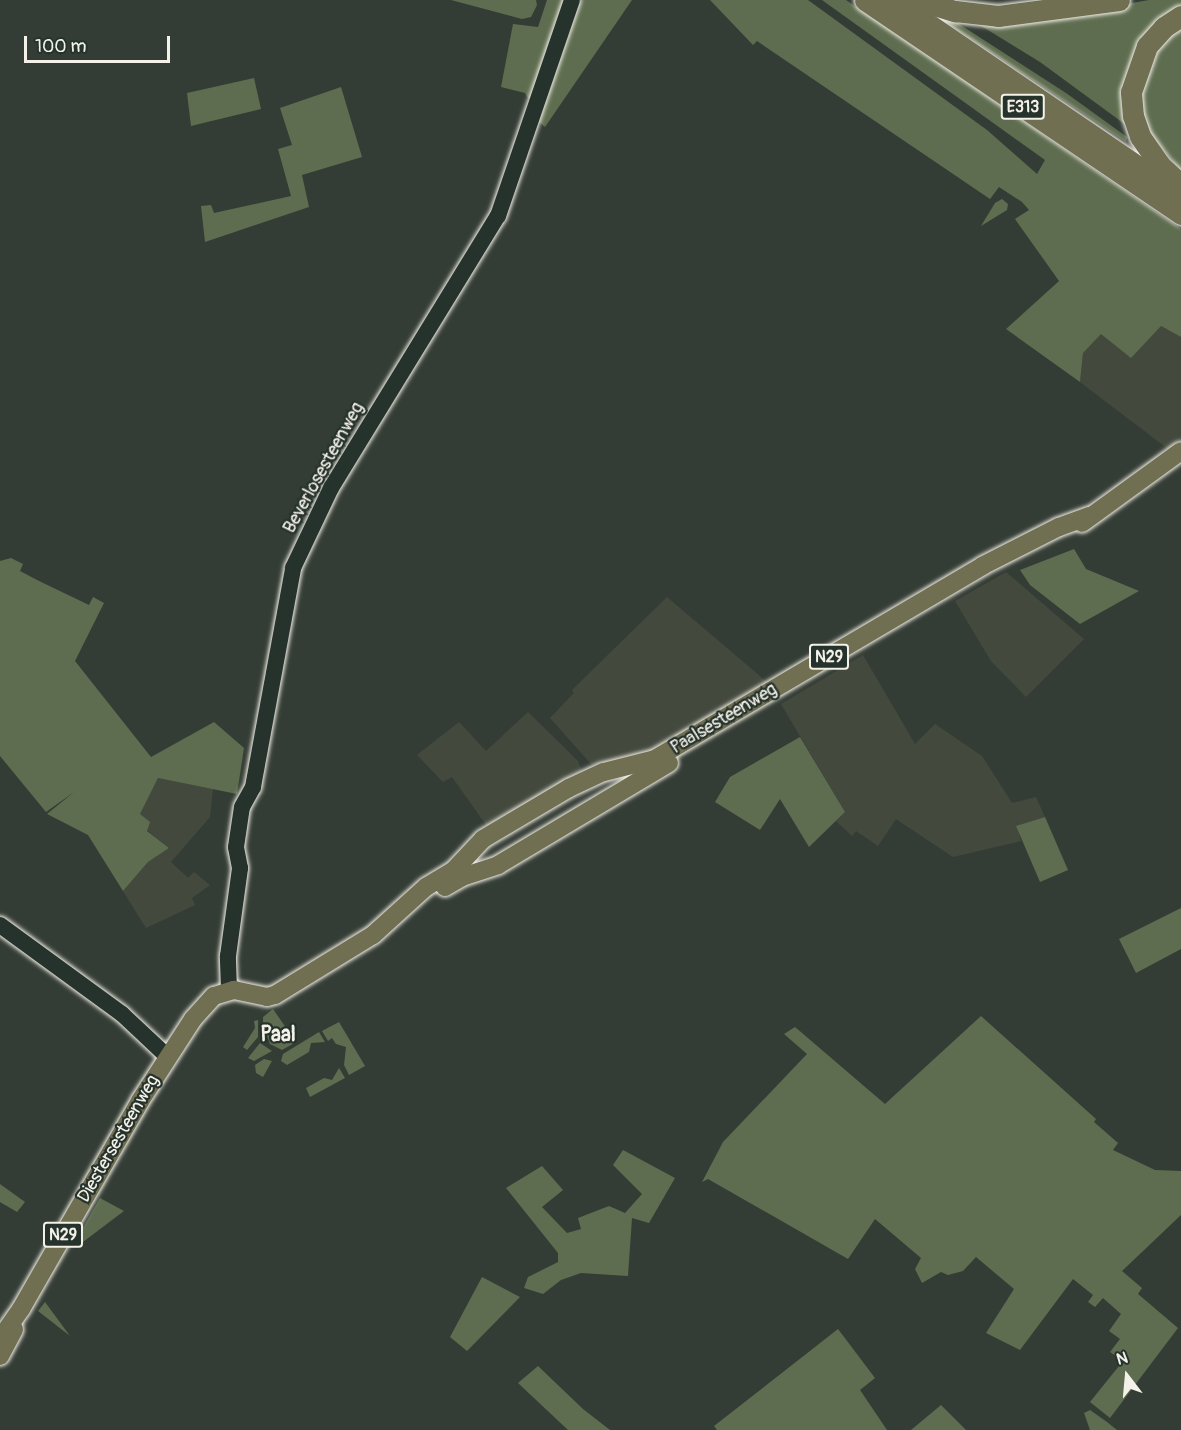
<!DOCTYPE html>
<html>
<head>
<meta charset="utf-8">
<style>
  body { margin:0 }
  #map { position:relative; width:1181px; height:1430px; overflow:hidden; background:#343d35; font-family:Pangolin,sans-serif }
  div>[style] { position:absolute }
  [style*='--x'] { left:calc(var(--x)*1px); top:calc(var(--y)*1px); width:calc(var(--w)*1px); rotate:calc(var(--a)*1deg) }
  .built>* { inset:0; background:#44493e }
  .green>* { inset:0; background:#5e6d4f }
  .roads { filter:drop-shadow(0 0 2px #f4f1e8) drop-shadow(0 0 2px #f4f1e8) }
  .secondary>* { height:16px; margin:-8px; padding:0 8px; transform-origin:8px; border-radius:8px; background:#26332d }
  .primary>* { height:18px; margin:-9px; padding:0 9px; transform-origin:9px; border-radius:9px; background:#716f52 }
  .highway>* { height:21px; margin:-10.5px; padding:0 10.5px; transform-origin:10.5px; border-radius:10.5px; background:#716f52 }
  span { translate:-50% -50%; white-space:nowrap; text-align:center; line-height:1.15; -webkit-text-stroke:4.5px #26332d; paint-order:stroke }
  .shield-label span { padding:2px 4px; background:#26332d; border:2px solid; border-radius:4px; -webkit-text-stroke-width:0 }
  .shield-label { font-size:16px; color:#f4f1e8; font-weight:700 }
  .street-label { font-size:18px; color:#f4f1e8 }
  .quarter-label { font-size:21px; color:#f4f1e8; font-weight:700 }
  .north { position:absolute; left:1097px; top:1346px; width:60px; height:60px; -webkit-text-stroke:4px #26332d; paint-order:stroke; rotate:344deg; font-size:16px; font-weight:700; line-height:24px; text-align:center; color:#f4f1e8 }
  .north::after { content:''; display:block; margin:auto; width:21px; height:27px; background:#f4f1e8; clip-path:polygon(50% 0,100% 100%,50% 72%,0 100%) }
  .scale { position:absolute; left:24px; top:36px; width:146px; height:27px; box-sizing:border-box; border:3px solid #f4f1e8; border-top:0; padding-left:8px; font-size:18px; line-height:21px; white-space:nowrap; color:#f4f1e8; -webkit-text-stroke:4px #26332d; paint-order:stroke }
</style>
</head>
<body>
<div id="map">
  <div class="built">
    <div style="clip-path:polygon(1161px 326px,1181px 337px,1181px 441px,1168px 449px,1080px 382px,1083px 353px,1101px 333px)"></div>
    <div style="clip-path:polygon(1006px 572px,1084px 639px,1026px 697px,991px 661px,955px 601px)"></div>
    <div style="clip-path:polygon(667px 597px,767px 682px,648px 753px,592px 765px,550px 718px,574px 693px,572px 690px)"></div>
    <div style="clip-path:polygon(863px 655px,915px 744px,935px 724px,982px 756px,1012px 803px,1036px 797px,1045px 817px,1017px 826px,1021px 841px,953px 857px,896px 819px,878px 846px,856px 831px,852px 836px,836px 821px,845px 812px,781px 704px)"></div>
    <div style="clip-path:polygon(528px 712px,578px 761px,582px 771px,489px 829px,452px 777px,443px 782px,417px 755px,459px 722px,486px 751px)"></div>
    <div style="clip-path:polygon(158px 778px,213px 789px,210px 817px,171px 862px,188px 878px,194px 872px,210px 885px,192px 898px,195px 905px,146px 928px,123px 891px,148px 862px,169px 848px,147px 830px,140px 814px)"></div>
  </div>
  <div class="green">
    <div style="clip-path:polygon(451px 0,536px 0,537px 5px,531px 17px,522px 19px)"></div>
    <div style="clip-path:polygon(547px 0,564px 0,533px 98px,528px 98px,525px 93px,501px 87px,513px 24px,538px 27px)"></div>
    <div style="clip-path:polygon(581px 0,632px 0,545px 127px,539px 122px)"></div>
    <div style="clip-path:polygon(710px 0,808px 0,987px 130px,1037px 174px,1045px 160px,822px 0,846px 0,1181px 229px,1181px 337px,1161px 326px,1131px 358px,1101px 334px,1083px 353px,1080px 382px,1006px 329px,1059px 281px,1015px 219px,1029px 210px,1022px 202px,999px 187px,990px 199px,757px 41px,753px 45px)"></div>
    <div style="clip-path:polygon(1149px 0,1181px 0,1181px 11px,1155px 29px,1130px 128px,1040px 62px,970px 19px,1036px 20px)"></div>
    <div style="clip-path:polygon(942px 13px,1066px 93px,1127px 137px,1126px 142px,937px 16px)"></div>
    <div style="clip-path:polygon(1181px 23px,1181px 171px,1148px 131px,1138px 92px,1147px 56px)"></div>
    <div style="clip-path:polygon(254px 78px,261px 109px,191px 126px,187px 93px)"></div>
    <div style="clip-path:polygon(341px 87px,362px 157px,302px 175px,309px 207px,205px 242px,201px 206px,211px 205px,214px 213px,291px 196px,278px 149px,292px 145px,280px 108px)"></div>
    <div style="clip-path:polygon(1002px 199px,1008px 204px,1007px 210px,981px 226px,995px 203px)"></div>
    <div style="clip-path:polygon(1074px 549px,1086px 569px,1139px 591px,1080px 624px,1030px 585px,1020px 570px)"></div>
    <div style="clip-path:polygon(11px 558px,23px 564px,20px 571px,39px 581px,89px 605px,93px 597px,104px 603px,75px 661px,151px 757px,214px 722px,244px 748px,237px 794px,158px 778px,140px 814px,150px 822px,147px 831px,169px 848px,148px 862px,123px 891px,88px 835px,47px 814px,74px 792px,46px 812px,0 756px,0 561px)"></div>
    <div style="clip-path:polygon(800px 737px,845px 812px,809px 847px,780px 799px,760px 830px,715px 802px,730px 777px)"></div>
    <div style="clip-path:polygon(1045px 817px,1068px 870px,1040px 882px,1016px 826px)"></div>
    <div style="clip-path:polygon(1181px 908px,1181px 949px,1136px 973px,1119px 939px)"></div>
    <div style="clip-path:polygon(273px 1009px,296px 1042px,282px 1050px,270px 1044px,263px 1024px,263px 1017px)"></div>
    <div style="clip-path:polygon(981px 1016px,1096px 1119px,1094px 1122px,1118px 1143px,1113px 1150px,1155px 1170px,1181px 1171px,1181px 1215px,1122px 1271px,1142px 1288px,1138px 1294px,1178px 1328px,1110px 1418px,1090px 1402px,1123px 1361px,1110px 1352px,1120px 1339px,1109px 1331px,1121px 1314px,1103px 1298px,1095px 1307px,1088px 1302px,1093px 1295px,1073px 1279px,1020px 1350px,986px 1333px,1014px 1289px,976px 1257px,963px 1271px,948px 1275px,941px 1272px,922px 1283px,915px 1269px,921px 1258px,875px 1219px,848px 1259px,708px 1179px,702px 1182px,723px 1142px,807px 1054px,784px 1034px,795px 1027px,885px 1104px)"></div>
    <div style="clip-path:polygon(258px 1020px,258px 1037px,247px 1050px,243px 1047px,255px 1028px,254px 1021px)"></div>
    <div style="clip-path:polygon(339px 1022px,365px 1066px,349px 1075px,344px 1065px,346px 1047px,336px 1044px,332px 1038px,328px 1041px,322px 1031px)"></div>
    <div style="clip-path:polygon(319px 1032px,325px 1042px,311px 1043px,309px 1052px,287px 1065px,281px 1061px,283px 1054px)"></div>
    <div style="clip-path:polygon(260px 1043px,272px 1051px,254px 1061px,248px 1058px)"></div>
    <div style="clip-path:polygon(264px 1059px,272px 1061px,263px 1077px,256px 1073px,255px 1065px)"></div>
    <div style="clip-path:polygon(339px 1068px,345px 1078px,310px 1097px,306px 1088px,324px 1078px,332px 1080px)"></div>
    <div style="clip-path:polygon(623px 1150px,675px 1178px,649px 1223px,632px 1218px,628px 1276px,581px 1273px,561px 1280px,543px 1294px,524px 1288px,528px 1277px,558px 1262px,558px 1253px,506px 1188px,542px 1166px,563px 1190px,542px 1207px,567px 1233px,581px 1229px,578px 1218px,609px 1206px,625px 1213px,642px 1194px,613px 1165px)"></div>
    <div style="clip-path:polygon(0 1184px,25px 1202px,17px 1212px,0 1202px)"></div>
    <div style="clip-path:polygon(100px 1198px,124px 1211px,83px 1242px,77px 1238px)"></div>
    <div style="clip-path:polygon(482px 1277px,520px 1297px,467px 1351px,450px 1337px)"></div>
    <div style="clip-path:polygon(45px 1302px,70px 1336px,38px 1311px)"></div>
    <div style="clip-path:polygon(838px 1329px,875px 1378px,860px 1390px,887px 1430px,717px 1430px,714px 1426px)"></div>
    <div style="clip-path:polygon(538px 1366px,583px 1409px,610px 1430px,568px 1430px,518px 1383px)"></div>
    <div style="clip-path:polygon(941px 1405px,966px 1430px,911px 1430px)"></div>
    <div style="clip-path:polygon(1090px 1410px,1107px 1422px,1117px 1430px,1090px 1430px,1084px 1413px)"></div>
  </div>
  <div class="roads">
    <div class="secondary">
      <div style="--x:0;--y:925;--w:151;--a:36.1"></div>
      <div style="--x:122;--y:1014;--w:63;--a:43.1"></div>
      <div style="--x:229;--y:990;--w:34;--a:-92"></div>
      <div style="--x:228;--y:956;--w:89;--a:-82.2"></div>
      <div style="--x:240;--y:868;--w:21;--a:-101"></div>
      <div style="--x:236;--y:847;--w:40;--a:-81.5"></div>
      <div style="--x:242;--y:807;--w:23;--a:-61"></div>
      <div style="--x:253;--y:787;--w:223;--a:-79.6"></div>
      <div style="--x:293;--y:568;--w:89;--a:-64.6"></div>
      <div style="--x:331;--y:488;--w:319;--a:-58.5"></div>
      <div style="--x:498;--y:216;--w:228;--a:-71.1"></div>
    </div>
    <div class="primary">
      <div style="--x:1082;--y:523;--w:122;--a:-36"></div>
      <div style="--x:445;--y:887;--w:20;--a:-30"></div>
      <div style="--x:462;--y:877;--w:38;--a:-18"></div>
      <div style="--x:498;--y:865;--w:199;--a:-30.8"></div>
      <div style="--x:0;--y:1339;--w:37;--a:-55"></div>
      <div style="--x:21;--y:1309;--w:240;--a:-60.2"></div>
      <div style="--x:140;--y:1101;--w:98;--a:-57.1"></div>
      <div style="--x:193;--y:1019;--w:31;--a:-48"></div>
      <div style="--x:214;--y:996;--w:21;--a:-17"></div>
      <div style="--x:234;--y:990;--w:34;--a:12"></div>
      <div style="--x:267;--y:997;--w:8;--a:-14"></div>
      <div style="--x:275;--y:995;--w:115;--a:-31.5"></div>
      <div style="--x:373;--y:935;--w:72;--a:-42.2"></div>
      <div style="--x:426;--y:887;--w:33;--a:-31"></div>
      <div style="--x:454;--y:870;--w:42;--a:-46.9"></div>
      <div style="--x:483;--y:839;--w:100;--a:-30.7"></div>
      <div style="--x:569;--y:788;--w:38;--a:-25"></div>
      <div style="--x:604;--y:772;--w:53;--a:-14.3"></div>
      <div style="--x:655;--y:759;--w:380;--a:-30.5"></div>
      <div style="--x:982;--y:566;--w:86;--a:-26.9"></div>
      <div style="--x:1059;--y:527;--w:33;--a:-20"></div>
      <div style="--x:0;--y:1356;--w:30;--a:-62"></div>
    </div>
    <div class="highway">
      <div style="--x:865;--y:0;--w:382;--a:34.1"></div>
      <div style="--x:893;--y:0;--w:348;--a:34.2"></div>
      <div style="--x:918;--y:0;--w:39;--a:17"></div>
      <div style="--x:955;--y:11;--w:43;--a:6.6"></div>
      <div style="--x:998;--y:16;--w:122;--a:-7.5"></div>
      <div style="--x:1178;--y:182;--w:25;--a:-137"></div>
      <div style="--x:1160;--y:165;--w:35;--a:-125"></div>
      <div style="--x:1140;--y:136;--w:21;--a:-109"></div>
      <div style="--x:1133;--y:116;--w:24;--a:-95"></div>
      <div style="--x:1131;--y:92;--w:49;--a:-70.8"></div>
      <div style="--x:1147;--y:46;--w:25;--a:-48"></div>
      <div style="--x:1164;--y:27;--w:20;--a:-33"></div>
    </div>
  </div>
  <div class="shield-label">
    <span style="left:1023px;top:107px">E313</span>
    <span style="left:829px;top:657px">N29</span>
    <span style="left:63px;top:1235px">N29</span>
  </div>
  <div class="street-label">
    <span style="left:324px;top:468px;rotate:-61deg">Beverlosesteenweg</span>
    <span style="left:724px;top:719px;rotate:-31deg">Paalsesteenweg</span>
    <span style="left:119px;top:1139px;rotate:-60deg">Diestersesteenweg</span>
  </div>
  <div class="quarter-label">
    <span style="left:278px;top:1035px">Paal</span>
  </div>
  <div class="north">N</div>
  <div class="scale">100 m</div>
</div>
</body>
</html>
